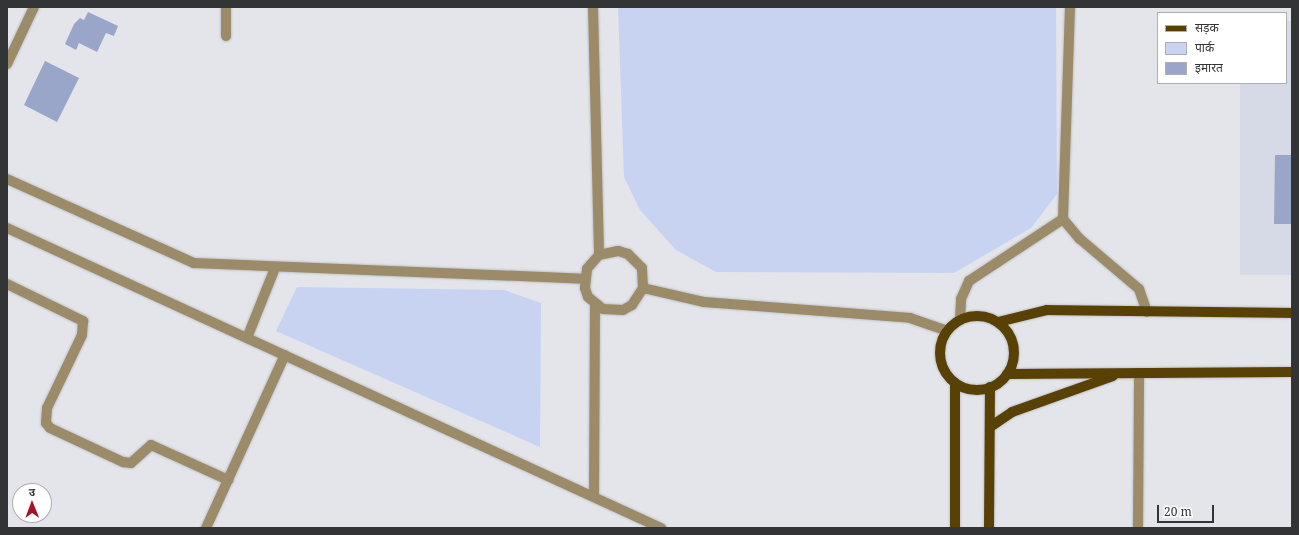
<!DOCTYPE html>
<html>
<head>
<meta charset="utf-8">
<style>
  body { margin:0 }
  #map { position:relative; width:1299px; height:535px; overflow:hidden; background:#e3e5eb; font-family:"Noto Serif","Noto Sans Devanagari",serif }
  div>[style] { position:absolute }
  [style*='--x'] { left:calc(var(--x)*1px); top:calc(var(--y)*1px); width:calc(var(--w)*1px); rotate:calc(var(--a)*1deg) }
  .built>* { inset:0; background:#d5dae6 }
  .green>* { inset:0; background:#c8d3f2 }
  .building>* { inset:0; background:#99a5c9 }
  .roads { filter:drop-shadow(0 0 1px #c0c2c7) drop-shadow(0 0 1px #c0c2c7) }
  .minor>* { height:10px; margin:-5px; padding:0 5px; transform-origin:5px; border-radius:5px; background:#9b8b69 }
  .major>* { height:10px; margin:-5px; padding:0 5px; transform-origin:5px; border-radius:5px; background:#594105 }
  .major>.ring { margin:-5px; padding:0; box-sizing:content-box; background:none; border:10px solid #594105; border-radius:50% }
  span { translate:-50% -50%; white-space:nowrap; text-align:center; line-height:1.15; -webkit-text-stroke:3px #fff; paint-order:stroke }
  .frame { position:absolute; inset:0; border:8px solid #333436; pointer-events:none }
  .legend { position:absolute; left:1157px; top:12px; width:130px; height:72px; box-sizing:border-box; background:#fff; border:1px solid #adaeaf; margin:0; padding:5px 7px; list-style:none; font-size:12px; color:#333436 }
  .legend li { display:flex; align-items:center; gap:8px; height:20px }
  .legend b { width:20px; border:1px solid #adaeaf }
  .north { position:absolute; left:12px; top:483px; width:40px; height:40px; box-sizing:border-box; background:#fff; border:1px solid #adaeaf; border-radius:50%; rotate:359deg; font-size:11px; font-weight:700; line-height:16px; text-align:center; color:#333436 }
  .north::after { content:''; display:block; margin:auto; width:14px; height:18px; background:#a81128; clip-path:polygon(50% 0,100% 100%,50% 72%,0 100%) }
  .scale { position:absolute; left:1157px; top:505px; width:57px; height:18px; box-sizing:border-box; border:2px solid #333436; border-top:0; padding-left:5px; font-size:12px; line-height:14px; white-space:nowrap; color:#333436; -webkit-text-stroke:3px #fff; paint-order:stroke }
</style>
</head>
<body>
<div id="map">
  <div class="built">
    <div style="clip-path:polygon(1286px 21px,1292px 21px,1292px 275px,1240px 275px,1240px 83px,1286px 83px)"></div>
  </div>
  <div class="green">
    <div style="clip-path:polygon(618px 7px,1056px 7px,1057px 194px,1031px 228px,954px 273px,716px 272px,676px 250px,640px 210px,624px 177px)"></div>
    <div style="clip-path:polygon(297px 287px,504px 290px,541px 303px,540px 447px,276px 331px)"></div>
  </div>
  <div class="building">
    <div style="clip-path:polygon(88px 12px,118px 26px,114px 36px,106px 33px,97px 52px,79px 43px,76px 50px,65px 44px,74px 24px,80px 18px,84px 20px)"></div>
    <div style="clip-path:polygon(45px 61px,79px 78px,57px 122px,24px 105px)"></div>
    <div style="clip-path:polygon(1275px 155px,1292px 155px,1292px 224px,1274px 224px)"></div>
  </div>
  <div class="roads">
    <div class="minor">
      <div style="--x:226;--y:7;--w:29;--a:90"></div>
      <div style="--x:593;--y:7;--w:248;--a:88.6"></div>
      <div style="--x:599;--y:255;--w:18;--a:131"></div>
      <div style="--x:587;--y:269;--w:19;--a:96"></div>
      <div style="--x:585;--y:288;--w:9;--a:72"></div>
      <div style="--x:588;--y:297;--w:19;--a:39"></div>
      <div style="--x:603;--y:309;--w:20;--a:3"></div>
      <div style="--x:623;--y:310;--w:10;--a:-29"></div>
      <div style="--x:632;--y:305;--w:20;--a:-57"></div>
      <div style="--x:643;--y:288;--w:20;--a:-93"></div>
      <div style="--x:642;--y:268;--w:20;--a:-135"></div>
      <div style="--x:628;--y:254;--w:10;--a:-163"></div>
      <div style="--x:618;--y:251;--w:19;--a:168"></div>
      <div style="--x:1070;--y:7;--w:212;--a:91.9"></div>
      <div style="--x:1063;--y:219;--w:26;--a:50"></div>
      <div style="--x:1080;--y:239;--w:77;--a:40.3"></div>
      <div style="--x:1139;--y:289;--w:24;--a:71"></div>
      <div style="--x:7;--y:64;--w:63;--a:-64.7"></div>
      <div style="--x:7;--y:179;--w:205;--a:24.2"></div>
      <div style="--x:194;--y:263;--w:390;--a:2.3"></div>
      <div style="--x:7;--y:228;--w:720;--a:24.64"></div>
      <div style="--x:7;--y:284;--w:85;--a:26"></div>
      <div style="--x:83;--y:321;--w:14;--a:94"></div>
      <div style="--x:82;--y:335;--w:81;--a:115.6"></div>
      <div style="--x:47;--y:408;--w:15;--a:94"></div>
      <div style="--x:46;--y:423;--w:6;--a:51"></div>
      <div style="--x:50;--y:428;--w:81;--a:25"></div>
      <div style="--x:123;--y:462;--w:8;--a:7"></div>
      <div style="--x:131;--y:463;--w:27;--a:-42"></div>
      <div style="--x:151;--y:445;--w:85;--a:24.4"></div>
      <div style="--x:643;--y:288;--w:63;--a:12.9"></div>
      <div style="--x:704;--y:302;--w:207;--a:4.4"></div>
      <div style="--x:910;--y:318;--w:39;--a:19"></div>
      <div style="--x:960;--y:320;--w:21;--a:-87"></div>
      <div style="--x:961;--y:299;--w:20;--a:-66"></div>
      <div style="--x:969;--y:281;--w:113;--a:-33.4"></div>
      <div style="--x:247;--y:338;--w:75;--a:-68.2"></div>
      <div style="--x:594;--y:496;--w:192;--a:-89.7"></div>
      <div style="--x:206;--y:528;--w:190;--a:-65.5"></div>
      <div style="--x:1138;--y:528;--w:155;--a:-89.6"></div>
    </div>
    <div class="major">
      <div class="ring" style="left:940px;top:316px;width:64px;height:64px"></div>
      <div style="--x:998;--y:322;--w:50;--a:-13.8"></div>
      <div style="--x:1047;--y:310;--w:245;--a:0.7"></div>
      <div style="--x:1007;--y:374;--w:285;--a:-0.4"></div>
      <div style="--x:990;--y:427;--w:27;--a:-34"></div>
      <div style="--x:1012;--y:412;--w:107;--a:-19.6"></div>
      <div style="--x:955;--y:528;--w:145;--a:-90"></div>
      <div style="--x:989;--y:528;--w:141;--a:-89.6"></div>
    </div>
  </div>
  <div class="frame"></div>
  <ul class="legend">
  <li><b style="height:5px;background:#594105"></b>सड़क</li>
  <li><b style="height:11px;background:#c8d3f2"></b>पार्क</li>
  <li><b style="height:11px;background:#99a5c9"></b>इमारत</li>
  </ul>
  <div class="north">उ</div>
  <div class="scale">20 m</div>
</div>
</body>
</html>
